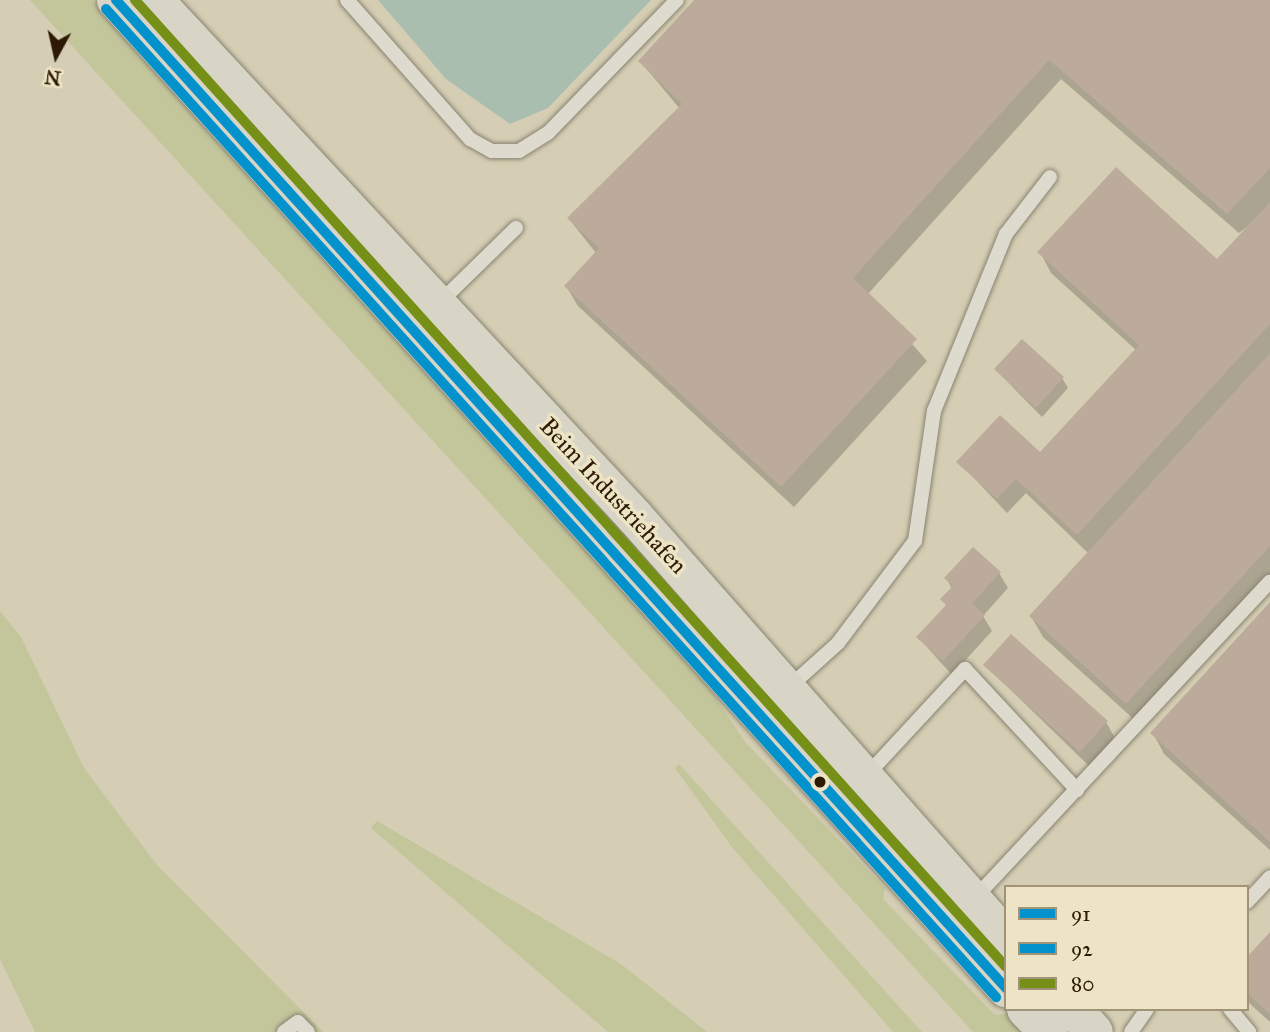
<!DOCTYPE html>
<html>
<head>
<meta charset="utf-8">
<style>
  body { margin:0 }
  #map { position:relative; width:1270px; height:1032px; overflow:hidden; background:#d5ceb4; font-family:"IM FELL Great Primer",serif }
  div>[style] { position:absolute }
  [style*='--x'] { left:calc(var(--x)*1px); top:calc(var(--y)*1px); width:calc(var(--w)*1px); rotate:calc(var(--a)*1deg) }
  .green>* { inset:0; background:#c3c59b }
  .water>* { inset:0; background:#aabeb0 }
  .shadow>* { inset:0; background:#0003 }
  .building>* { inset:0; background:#bcab9a }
  .roads { filter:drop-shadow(0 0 2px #898371) drop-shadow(0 0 2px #898371) }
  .lane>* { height:14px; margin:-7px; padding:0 7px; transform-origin:7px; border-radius:7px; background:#dedbce }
  .primary>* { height:38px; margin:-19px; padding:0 19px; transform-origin:19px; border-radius:19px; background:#d8d5c6 }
  .bus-1>* { height:10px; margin:-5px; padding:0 5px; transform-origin:5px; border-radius:5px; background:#0492cd }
  .bus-2>* { height:10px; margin:-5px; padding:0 5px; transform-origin:5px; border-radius:5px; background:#0492cd }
  .bus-3>* { height:10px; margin:-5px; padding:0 5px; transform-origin:5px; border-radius:5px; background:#768f17 }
  .dots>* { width:19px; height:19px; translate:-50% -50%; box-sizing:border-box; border:4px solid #ede4c5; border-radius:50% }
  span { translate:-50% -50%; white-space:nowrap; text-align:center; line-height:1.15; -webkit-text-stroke:7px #ede4c5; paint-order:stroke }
  .street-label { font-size:24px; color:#2d1a04 }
  .legend { position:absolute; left:1004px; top:885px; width:245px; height:126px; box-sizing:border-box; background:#ede4c5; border:2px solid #a09378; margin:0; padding:9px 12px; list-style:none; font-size:21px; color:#2d1a04 }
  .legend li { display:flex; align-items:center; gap:14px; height:35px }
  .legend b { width:35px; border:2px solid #a09378 }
  .north { position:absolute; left:21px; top:21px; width:70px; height:70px; -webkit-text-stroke:5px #ede4c5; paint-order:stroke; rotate:188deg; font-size:19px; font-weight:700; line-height:28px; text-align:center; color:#2d1a04 }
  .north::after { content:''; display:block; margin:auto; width:24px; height:32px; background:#2d1a04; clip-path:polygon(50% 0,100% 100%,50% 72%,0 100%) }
</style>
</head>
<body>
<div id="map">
  <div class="green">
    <div style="clip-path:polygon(30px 0,92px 0,699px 673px,746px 743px,885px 888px,883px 899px,995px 1015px,1010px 1013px,1028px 1032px,973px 1032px)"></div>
    <div style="clip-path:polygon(0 611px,21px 637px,84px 768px,157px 865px,323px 1032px,35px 1032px,0 959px)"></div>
    <div style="clip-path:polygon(679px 764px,922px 1032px,893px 1032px,731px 846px,675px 768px)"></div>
    <div style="clip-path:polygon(377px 821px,621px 964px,707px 1032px,608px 1032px,371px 828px)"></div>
  </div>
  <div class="water">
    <div style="clip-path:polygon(378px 0,651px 0,548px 108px,510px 124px,446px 79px)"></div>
  </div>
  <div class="shadow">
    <div style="clip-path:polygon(697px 0,1270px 0,1270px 579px,1138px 723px,1043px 637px,1031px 616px,1089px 554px,1026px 493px,1007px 513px,959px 462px,1041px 454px,1136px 350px,1051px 273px,1040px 252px,1218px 262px,1256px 220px,1239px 233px,1061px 79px,868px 294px,927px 361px,794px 507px,578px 306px,566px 286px,596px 253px,569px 219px,680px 109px,640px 61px)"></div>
    <div style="clip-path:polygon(996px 370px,1062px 378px,1068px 388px,1042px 417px)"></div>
    <div style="clip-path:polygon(999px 573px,1008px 588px,983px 616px,992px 631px,952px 675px,918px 637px,947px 606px,943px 599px,952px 589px,947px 579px)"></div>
    <div style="clip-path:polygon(1270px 605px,1270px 850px,1164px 754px,1153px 733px)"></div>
    <div style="clip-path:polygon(985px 665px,1106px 722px,1115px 738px,1089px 766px)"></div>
    <div style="clip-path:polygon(1270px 935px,1270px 1022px,1247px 1001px,1247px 960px)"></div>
  </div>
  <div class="building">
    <div style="clip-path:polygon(694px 0,1270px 0,1270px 168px,1227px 214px,1049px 60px,853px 278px,917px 339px,781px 487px,564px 286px,599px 248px,567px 218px,682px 104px,638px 61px)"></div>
    <div style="clip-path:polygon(1116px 167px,1217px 259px,1270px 202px,1270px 324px,1077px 535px,1016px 479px,997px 499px,956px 462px,1000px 415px,1040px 452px,1139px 345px,1037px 252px)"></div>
    <div style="clip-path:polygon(1022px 339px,1064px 377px,1036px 408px,994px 369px)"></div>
    <div style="clip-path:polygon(1270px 353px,1270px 546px,1126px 704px,1029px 616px)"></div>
    <div style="clip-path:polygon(973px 547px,1001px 572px,972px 603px,985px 615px,943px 661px,916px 637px,946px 605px,940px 599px,953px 586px,944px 578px)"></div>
    <div style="clip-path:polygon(1270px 602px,1270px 842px,1150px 733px)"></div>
    <div style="clip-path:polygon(1011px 634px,1108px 721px,1080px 752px,983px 665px)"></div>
    <div style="clip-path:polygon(1270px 932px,1270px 1014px,1247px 993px,1247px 957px)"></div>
  </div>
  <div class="roads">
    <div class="lane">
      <div style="--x:347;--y:0;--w:186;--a:48.5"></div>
      <div style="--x:470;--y:139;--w:25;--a:29"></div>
      <div style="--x:492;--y:151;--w:27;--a:0"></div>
      <div style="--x:519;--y:151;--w:34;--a:-32"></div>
      <div style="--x:548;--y:133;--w:185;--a:-45.9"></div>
      <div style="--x:438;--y:304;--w:109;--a:-44.3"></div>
      <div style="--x:787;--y:689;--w:69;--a:-42"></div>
      <div style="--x:838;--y:643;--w:128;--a:-53"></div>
      <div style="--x:915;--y:541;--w:131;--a:-81.7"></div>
      <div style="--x:934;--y:411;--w:191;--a:-67.9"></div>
      <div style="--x:1006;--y:234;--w:72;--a:-52.3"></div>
      <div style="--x:866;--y:776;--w:146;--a:-47.2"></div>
      <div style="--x:965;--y:669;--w:165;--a:47.2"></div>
      <div style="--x:973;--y:900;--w:435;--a:-47"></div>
      <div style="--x:1247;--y:902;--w:34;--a:-47"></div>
      <div style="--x:1230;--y:1009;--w:30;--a:50"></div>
      <div style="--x:284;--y:1032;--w:17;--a:-36"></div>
      <div style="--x:298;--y:1022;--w:14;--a:45"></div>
      <div style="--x:1131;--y:1032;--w:28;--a:-55"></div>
    </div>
    <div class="primary">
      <div style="--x:116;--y:0;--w:1330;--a:47.99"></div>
      <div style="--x:154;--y:0;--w:705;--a:47.07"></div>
      <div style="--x:634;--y:516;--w:563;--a:48.6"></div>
      <div style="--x:1026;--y:1009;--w:32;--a:46"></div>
      <div style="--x:1073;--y:1009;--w:31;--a:48"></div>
    </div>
  </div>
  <div class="bus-1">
    <div style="--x:116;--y:0;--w:1330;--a:47.99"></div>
  </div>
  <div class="bus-2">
    <div style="--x:106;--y:9;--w:1330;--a:47.99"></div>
  </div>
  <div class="bus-3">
    <div style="--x:135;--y:0;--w:1301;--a:47.99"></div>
  </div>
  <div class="dots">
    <div style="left:820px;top:782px;background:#2d1a04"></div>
  </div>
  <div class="street-label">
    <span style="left:613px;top:496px;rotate:47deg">Beim Industriehafen</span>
  </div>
  <ul class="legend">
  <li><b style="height:9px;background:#0492cd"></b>91</li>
  <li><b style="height:9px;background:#0492cd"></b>92</li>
  <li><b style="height:9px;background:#768f17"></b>80</li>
  </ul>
  <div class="north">N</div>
</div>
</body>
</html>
